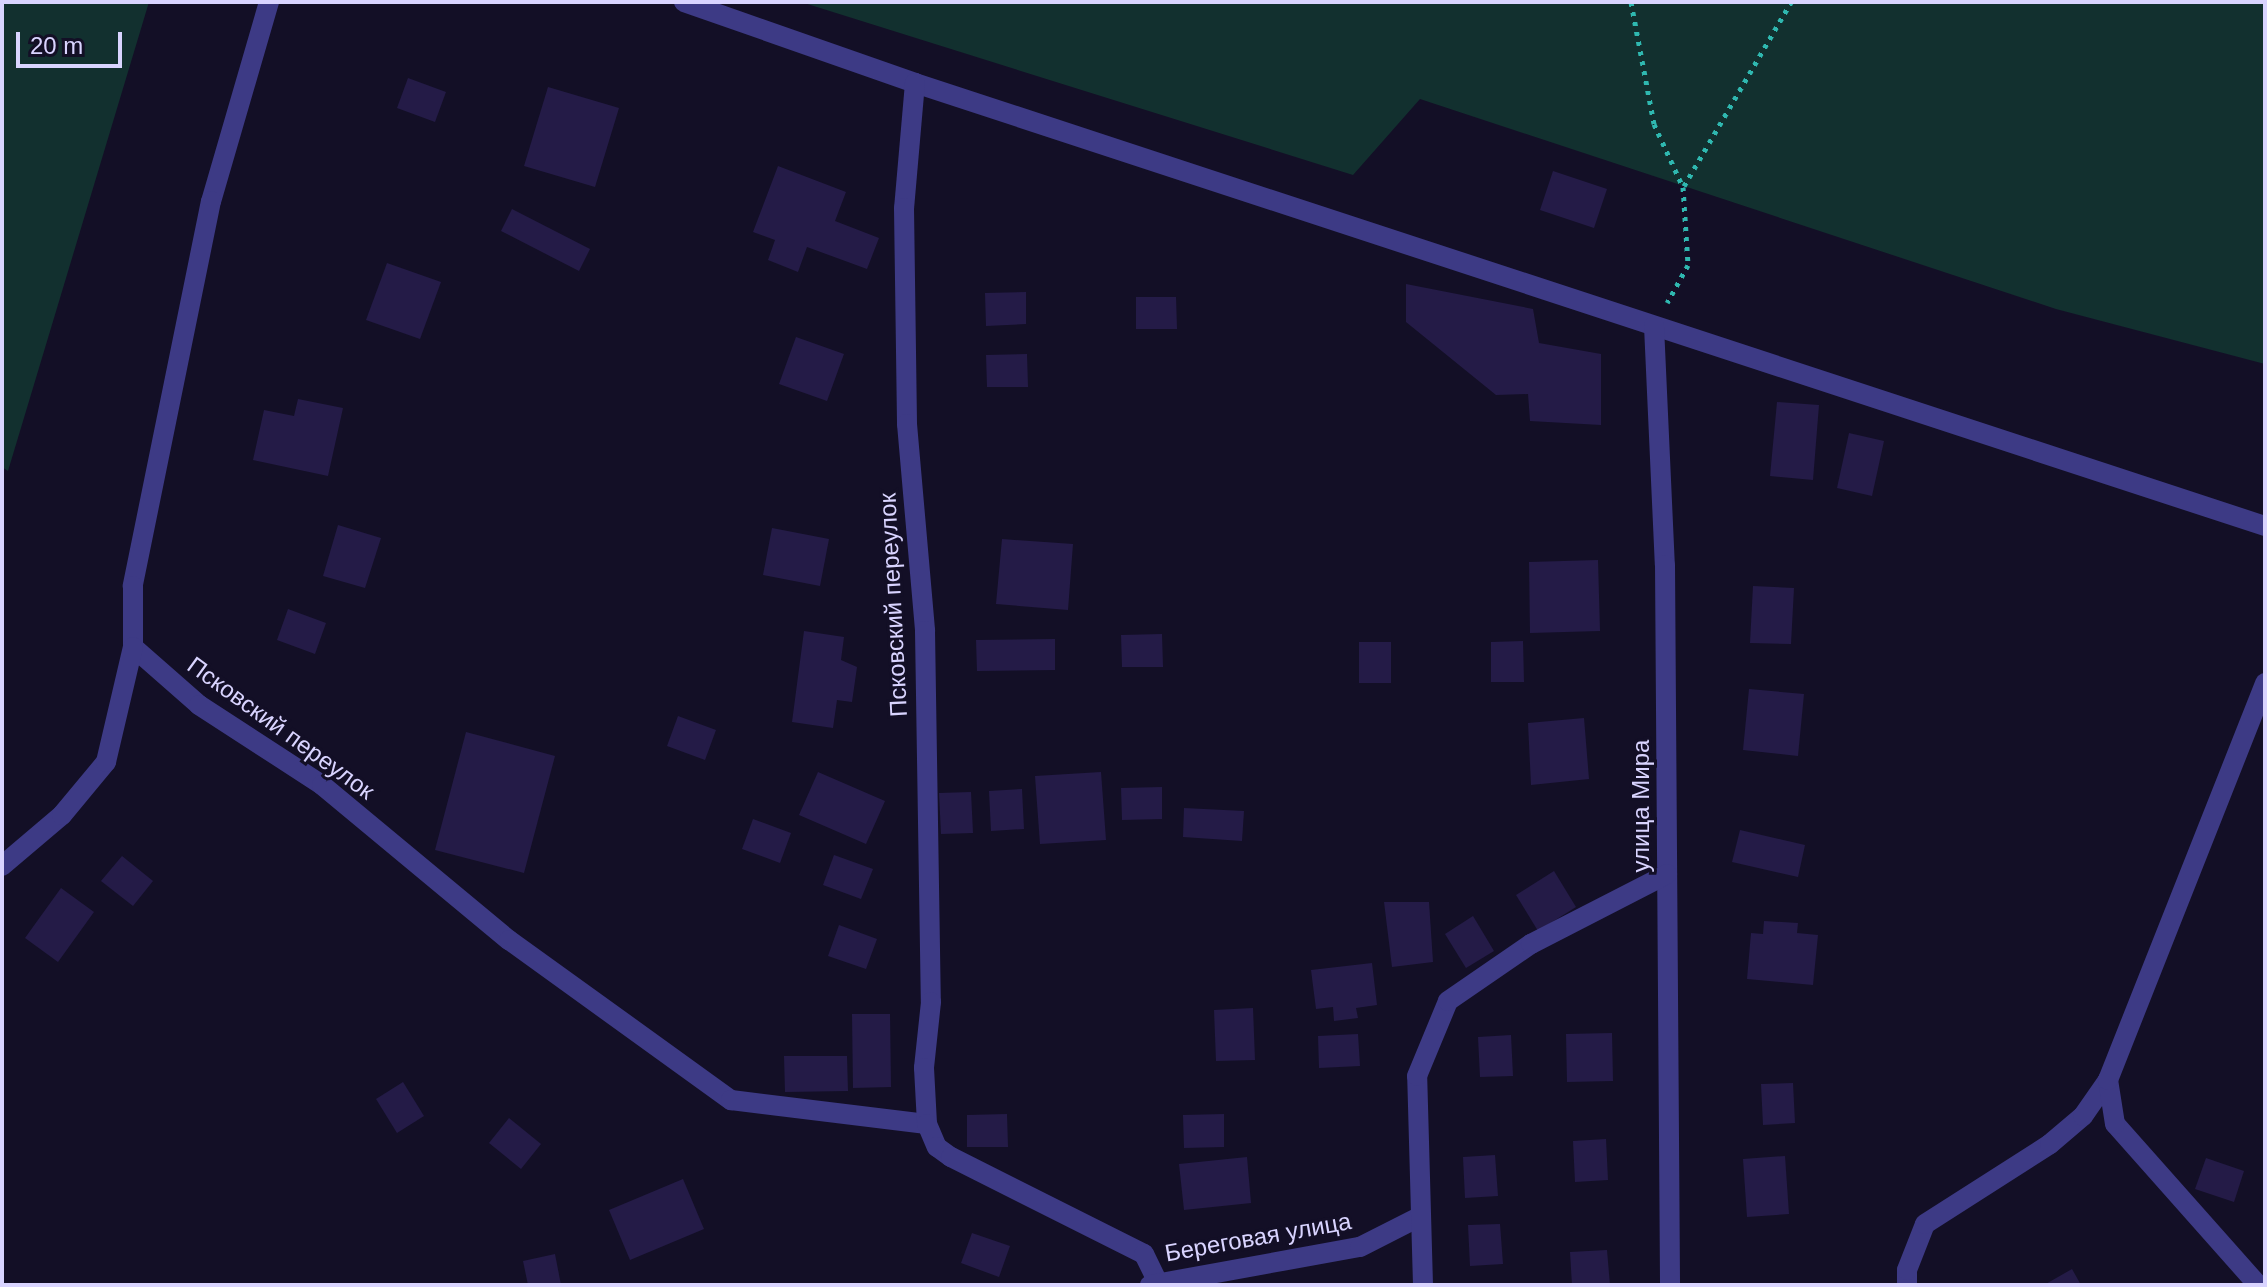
<!DOCTYPE html>
<html>
<head>
<meta charset="utf-8">
<style>
  body { margin:0 }
  #map { position:relative; width:2267px; height:1287px; overflow:hidden; background:#130f26; font-family:Helvetica,sans-serif }
  div>[style] { position:absolute }
  [style*='--x'] { left:calc(var(--x)*1px); top:calc(var(--y)*1px); width:calc(var(--w)*1px); rotate:calc(var(--a)*1deg) }
  .green>* { inset:0; background:#12302f }
  .building>* { inset:0; background:#241b47 }
  .path>* { height:5px; margin-top:-2.5px; transform-origin:0; background:repeating-linear-gradient(90deg,#2fb8b0 0 4px,transparent 0 10px) }
  .minor>* { height:20px; margin:-10px; padding:0 10px; transform-origin:10px; border-radius:10px; background:#3d3a85 }
  span { translate:-50% -50%; white-space:nowrap; text-align:center; line-height:1.15; -webkit-text-stroke:6px #130f26; paint-order:stroke }
  .street-label { font-size:24px; color:#d9d4ff }
  .frame { position:absolute; inset:0; border:4px solid #d9d4ff; pointer-events:none }
  .scale { position:absolute; left:16px; top:32px; width:106px; height:36px; box-sizing:border-box; border:4px solid #d9d4ff; border-top:0; padding-left:10px; font-size:24px; line-height:28px; white-space:nowrap; color:#d9d4ff; -webkit-text-stroke:6px #130f26; paint-order:stroke }
</style>
</head>
<body>
<div id="map">
  <div class="green">
    <div style="clip-path:polygon(2px 2px,149px 2px,8px 471px,2px 467px)"></div>
    <div style="clip-path:polygon(801px 2px,2265px 2px,2265px 364px,2056px 309px,1420px 99px,1353px 175px)"></div>
  </div>
  <div class="building">
    <div style="clip-path:polygon(408px 78px,446px 92px,435px 122px,397px 108px)"></div>
    <div style="clip-path:polygon(548px 87px,619px 108px,595px 187px,524px 166px)"></div>
    <div style="clip-path:polygon(778px 166px,846px 192px,835px 221px,879px 238px,867px 269px,807px 247px,798px 272px,768px 260px,775px 240px,753px 232px)"></div>
    <div style="clip-path:polygon(1553px 171px,1607px 189px,1594px 228px,1540px 210px)"></div>
    <div style="clip-path:polygon(512px 209px,590px 249px,579px 271px,501px 231px)"></div>
    <div style="clip-path:polygon(387px 263px,441px 282px,420px 339px,366px 320px)"></div>
    <div style="clip-path:polygon(1406px 284px,1533px 309px,1539px 343px,1601px 354px,1601px 425px,1530px 421px,1528px 394px,1496px 395px,1406px 322px)"></div>
    <div style="clip-path:polygon(1026px 292px,1026px 324px,986px 326px,985px 293px)"></div>
    <div style="clip-path:polygon(1136px 297px,1176px 297px,1177px 329px,1136px 329px)"></div>
    <div style="clip-path:polygon(796px 337px,844px 354px,827px 401px,779px 384px)"></div>
    <div style="clip-path:polygon(1027px 354px,1028px 387px,987px 387px,986px 355px)"></div>
    <div style="clip-path:polygon(298px 399px,343px 408px,328px 476px,253px 460px,264px 410px,294px 416px)"></div>
    <div style="clip-path:polygon(1777px 402px,1819px 405px,1813px 480px,1770px 476px)"></div>
    <div style="clip-path:polygon(1849px 433px,1884px 441px,1872px 496px,1837px 488px)"></div>
    <div style="clip-path:polygon(338px 525px,381px 538px,365px 588px,323px 576px)"></div>
    <div style="clip-path:polygon(772px 528px,829px 539px,820px 586px,763px 575px)"></div>
    <div style="clip-path:polygon(1002px 539px,1073px 544px,1068px 610px,996px 604px)"></div>
    <div style="clip-path:polygon(1598px 560px,1600px 631px,1530px 633px,1529px 562px)"></div>
    <div style="clip-path:polygon(1753px 586px,1794px 588px,1791px 644px,1750px 643px)"></div>
    <div style="clip-path:polygon(288px 609px,326px 623px,315px 654px,277px 640px)"></div>
    <div style="clip-path:polygon(804px 631px,844px 637px,841px 660px,857px 667px,852px 702px,837px 700px,833px 728px,792px 722px)"></div>
    <div style="clip-path:polygon(1162px 634px,1163px 667px,1122px 667px,1121px 635px)"></div>
    <div style="clip-path:polygon(1055px 639px,1055px 670px,977px 671px,976px 640px)"></div>
    <div style="clip-path:polygon(1523px 641px,1524px 682px,1491px 682px,1491px 642px)"></div>
    <div style="clip-path:polygon(1359px 642px,1391px 642px,1391px 683px,1359px 683px)"></div>
    <div style="clip-path:polygon(1749px 689px,1804px 694px,1798px 756px,1743px 750px)"></div>
    <div style="clip-path:polygon(678px 716px,716px 730px,705px 760px,667px 746px)"></div>
    <div style="clip-path:polygon(1584px 718px,1589px 779px,1531px 785px,1528px 723px)"></div>
    <div style="clip-path:polygon(466px 732px,555px 756px,524px 873px,435px 850px)"></div>
    <div style="clip-path:polygon(818px 772px,885px 801px,866px 844px,799px 815px)"></div>
    <div style="clip-path:polygon(1101px 772px,1106px 840px,1040px 844px,1035px 776px)"></div>
    <div style="clip-path:polygon(1162px 787px,1162px 819px,1122px 820px,1121px 788px)"></div>
    <div style="clip-path:polygon(1022px 789px,1024px 829px,991px 831px,989px 791px)"></div>
    <div style="clip-path:polygon(971px 792px,973px 833px,941px 834px,939px 793px)"></div>
    <div style="clip-path:polygon(1184px 808px,1244px 811px,1242px 841px,1183px 837px)"></div>
    <div style="clip-path:polygon(753px 819px,791px 833px,780px 863px,742px 849px)"></div>
    <div style="clip-path:polygon(1740px 830px,1805px 845px,1798px 877px,1732px 862px)"></div>
    <div style="clip-path:polygon(834px 855px,873px 869px,861px 899px,823px 885px)"></div>
    <div style="clip-path:polygon(122px 856px,153px 881px,133px 906px,101px 881px)"></div>
    <div style="clip-path:polygon(1554px 871px,1576px 907px,1538px 931px,1516px 895px)"></div>
    <div style="clip-path:polygon(61px 888px,94px 912px,58px 962px,25px 938px)"></div>
    <div style="clip-path:polygon(1384px 902px,1429px 902px,1433px 962px,1392px 967px)"></div>
    <div style="clip-path:polygon(1473px 916px,1494px 951px,1466px 968px,1445px 934px)"></div>
    <div style="clip-path:polygon(1764px 921px,1798px 923px,1797px 933px,1818px 935px,1813px 985px,1747px 979px,1751px 933px,1763px 934px)"></div>
    <div style="clip-path:polygon(839px 925px,877px 939px,866px 969px,828px 956px)"></div>
    <div style="clip-path:polygon(1372px 963px,1377px 1005px,1356px 1008px,1358px 1018px,1334px 1021px,1333px 1007px,1316px 1009px,1311px 970px)"></div>
    <div style="clip-path:polygon(1253px 1008px,1255px 1060px,1216px 1061px,1214px 1010px)"></div>
    <div style="clip-path:polygon(852px 1014px,890px 1014px,891px 1087px,853px 1088px)"></div>
    <div style="clip-path:polygon(1612px 1033px,1613px 1081px,1567px 1082px,1566px 1034px)"></div>
    <div style="clip-path:polygon(1358px 1034px,1360px 1066px,1319px 1068px,1318px 1036px)"></div>
    <div style="clip-path:polygon(1511px 1035px,1513px 1076px,1480px 1077px,1478px 1037px)"></div>
    <div style="clip-path:polygon(784px 1056px,847px 1056px,848px 1091px,785px 1092px)"></div>
    <div style="clip-path:polygon(403px 1082px,424px 1116px,397px 1133px,376px 1099px)"></div>
    <div style="clip-path:polygon(1793px 1083px,1795px 1123px,1763px 1125px,1761px 1084px)"></div>
    <div style="clip-path:polygon(1007px 1114px,1008px 1147px,967px 1147px,967px 1115px)"></div>
    <div style="clip-path:polygon(1224px 1114px,1224px 1147px,1184px 1148px,1183px 1115px)"></div>
    <div style="clip-path:polygon(509px 1118px,541px 1144px,521px 1169px,489px 1143px)"></div>
    <div style="clip-path:polygon(1606px 1139px,1608px 1180px,1575px 1182px,1573px 1141px)"></div>
    <div style="clip-path:polygon(1495px 1155px,1498px 1196px,1465px 1198px,1463px 1157px)"></div>
    <div style="clip-path:polygon(1785px 1156px,1789px 1214px,1747px 1217px,1743px 1159px)"></div>
    <div style="clip-path:polygon(1247px 1157px,1251px 1203px,1184px 1210px,1179px 1164px)"></div>
    <div style="clip-path:polygon(2206px 1158px,2244px 1171px,2234px 1202px,2195px 1189px)"></div>
    <div style="clip-path:polygon(683px 1179px,704px 1229px,630px 1260px,609px 1210px)"></div>
    <div style="clip-path:polygon(1500px 1224px,1503px 1264px,1470px 1266px,1468px 1225px)"></div>
    <div style="clip-path:polygon(972px 1233px,1010px 1246px,999px 1277px,961px 1263px)"></div>
    <div style="clip-path:polygon(1607px 1250px,1610px 1285px,1572px 1285px,1570px 1252px)"></div>
    <div style="clip-path:polygon(555px 1254px,561px 1285px,528px 1285px,523px 1261px)"></div>
    <div style="clip-path:polygon(2072px 1269px,2081px 1285px,2044px 1285px)"></div>
  </div>
  <div class="path">
    <div style="--x:1631;--y:2;--w:124;--a:79.3"></div>
    <div style="--x:1654;--y:124;--w:69;--a:65.3"></div>
    <div style="--x:1683;--y:187;--w:78;--a:86.3"></div>
    <div style="--x:1688;--y:265;--w:43;--a:118.9"></div>
    <div style="--x:1684;--y:186;--w:213;--a:-59.8"></div>
  </div>
  <div class="minor">
    <div style="--x:269;--y:2;--w:207;--a:106.2"></div>
    <div style="--x:211;--y:201;--w:393;--a:101.5"></div>
    <div style="--x:133;--y:586;--w:61;--a:90"></div>
    <div style="--x:133;--y:647;--w:88;--a:41.3"></div>
    <div style="--x:199;--y:705;--w:147;--a:33"></div>
    <div style="--x:322;--y:785;--w:243;--a:39.7"></div>
    <div style="--x:509;--y:940;--w:274;--a:35.8"></div>
    <div style="--x:731;--y:1100;--w:197;--a:7"></div>
    <div style="--x:684;--y:2;--w:245;--a:19.3"></div>
    <div style="--x:915;--y:83;--w:1421;--a:18.17"></div>
    <div style="--x:915;--y:83;--w:125;--a:95"></div>
    <div style="--x:904;--y:208;--w:216;--a:89.2"></div>
    <div style="--x:907;--y:424;--w:208;--a:85"></div>
    <div style="--x:925;--y:631;--w:371;--a:89.1"></div>
    <div style="--x:931;--y:1002;--w:66;--a:96.1"></div>
    <div style="--x:924;--y:1068;--w:56;--a:86.9"></div>
    <div style="--x:927;--y:1124;--w:25;--a:67"></div>
    <div style="--x:937;--y:1147;--w:17;--a:36"></div>
    <div style="--x:951;--y:1157;--w:216;--a:26.7"></div>
    <div style="--x:1144;--y:1254;--w:30;--a:64"></div>
    <div style="--x:1654;--y:326;--w:239;--a:87.4"></div>
    <div style="--x:1665;--y:565;--w:720;--a:89.6"></div>
    <div style="--x:2;--y:866;--w:79;--a:-40.4"></div>
    <div style="--x:62;--y:815;--w:69;--a:-50.3"></div>
    <div style="--x:106;--y:762;--w:118;--a:-76.8"></div>
    <div style="--x:1150;--y:1285;--w:213;--a:-10.3"></div>
    <div style="--x:1360;--y:1247;--w:66;--a:-27"></div>
    <div style="--x:1423;--y:1285;--w:209;--a:-91.6"></div>
    <div style="--x:1417;--y:1076;--w:81;--a:-67.5"></div>
    <div style="--x:1448;--y:1001;--w:101;--a:-34.5"></div>
    <div style="--x:1531;--y:944;--w:153;--a:-27.2"></div>
    <div style="--x:1907;--y:1285;--w:15;--a:-90"></div>
    <div style="--x:1907;--y:1270;--w:49;--a:-68.6"></div>
    <div style="--x:1925;--y:1224;--w:148;--a:-32.6"></div>
    <div style="--x:2050;--y:1144;--w:43;--a:-40.3"></div>
    <div style="--x:2083;--y:1116;--w:44;--a:-55.2"></div>
    <div style="--x:2258;--y:1285;--w:215;--a:-131.6"></div>
    <div style="--x:2115;--y:1124;--w:45;--a:-99"></div>
    <div style="--x:2108;--y:1080;--w:427;--a:-68.4"></div>
  </div>
  <div class="street-label">
    <span style="left:893px;top:605px;rotate:-93deg">Псковский переулок</span>
    <span style="left:281px;top:728px;rotate:36deg">Псковский переулок</span>
    <span style="left:1641px;top:806px;rotate:-90deg">улица Мира</span>
    <span style="left:1258px;top:1237px;rotate:-10deg">Береговая улица</span>
  </div>
  <div class="frame"></div>
  <div class="scale">20 m</div>
</div>
</body>
</html>
